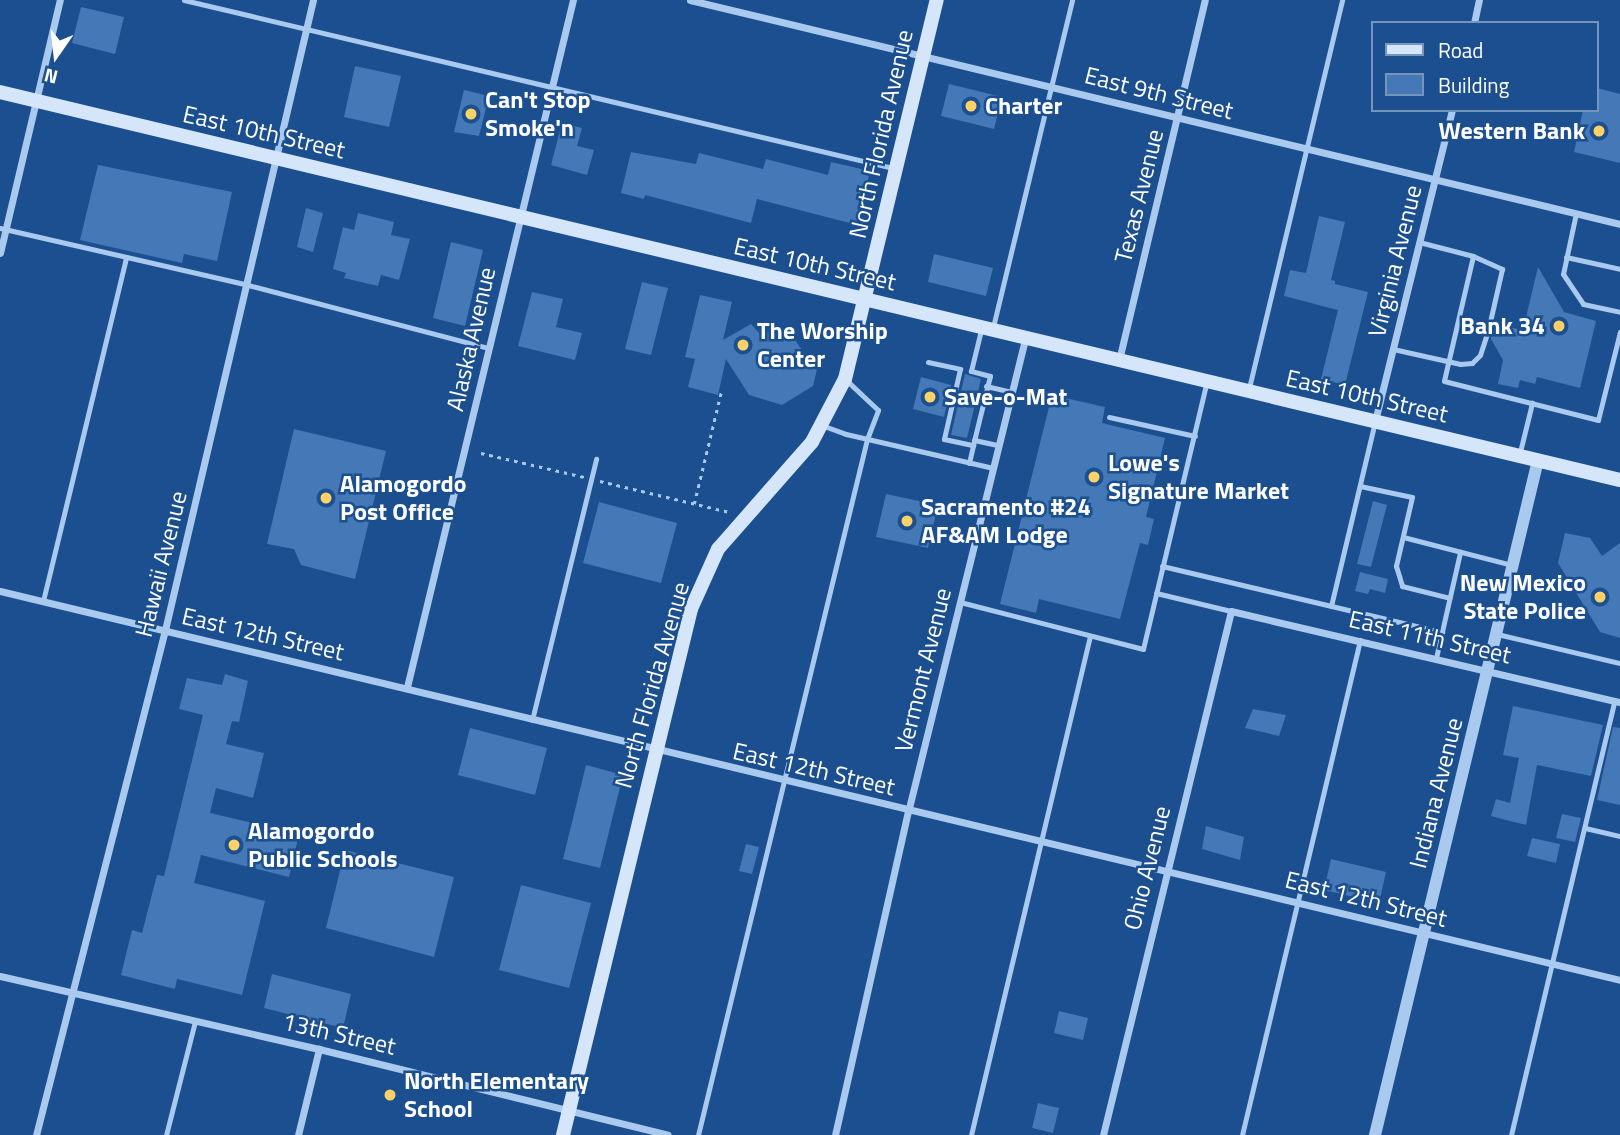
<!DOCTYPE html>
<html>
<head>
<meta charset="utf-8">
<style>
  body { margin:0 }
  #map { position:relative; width:1620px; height:1135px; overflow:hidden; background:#1b4f8f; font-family:"Titillium Web",sans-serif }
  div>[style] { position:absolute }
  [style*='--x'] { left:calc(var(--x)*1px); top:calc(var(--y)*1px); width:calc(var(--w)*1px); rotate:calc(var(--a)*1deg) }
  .building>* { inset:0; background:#4478b7 }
  .path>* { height:2.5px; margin-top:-1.25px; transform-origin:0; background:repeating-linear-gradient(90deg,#a9c9ee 0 3.5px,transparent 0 8.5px) }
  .service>* { height:5px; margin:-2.5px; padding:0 2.5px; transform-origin:2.5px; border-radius:2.5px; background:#a9c9ee }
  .minor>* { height:7px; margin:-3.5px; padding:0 3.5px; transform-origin:3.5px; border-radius:3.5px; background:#a9c9ee }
  .tertiary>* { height:12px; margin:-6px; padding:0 6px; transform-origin:6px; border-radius:6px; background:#a9c9ee }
  .secondary>* { height:14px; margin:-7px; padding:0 7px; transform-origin:7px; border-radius:7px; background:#d6e6fa }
  .dots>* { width:19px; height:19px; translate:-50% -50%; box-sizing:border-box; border:4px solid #1b4f8f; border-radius:50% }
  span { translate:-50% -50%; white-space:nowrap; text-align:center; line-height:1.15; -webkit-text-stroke:5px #1b4f8f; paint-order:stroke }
  .street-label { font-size:24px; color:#fff }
  .poi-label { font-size:24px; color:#fff; font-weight:700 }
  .left { translate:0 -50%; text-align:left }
  .right { translate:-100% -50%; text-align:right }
  .legend { position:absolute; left:1371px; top:21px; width:228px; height:91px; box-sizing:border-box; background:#1b4f8f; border:2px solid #7695bc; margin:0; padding:9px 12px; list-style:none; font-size:21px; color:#fff }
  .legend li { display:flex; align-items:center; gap:14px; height:35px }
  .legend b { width:35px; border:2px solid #7695bc }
  .north { position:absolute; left:21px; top:21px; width:70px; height:70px; -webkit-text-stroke:5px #1b4f8f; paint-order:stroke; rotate:194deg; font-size:19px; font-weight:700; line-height:28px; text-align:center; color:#fff }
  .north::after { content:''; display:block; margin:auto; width:24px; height:32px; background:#fff; clip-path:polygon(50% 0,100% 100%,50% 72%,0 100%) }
</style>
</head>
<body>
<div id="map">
  <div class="building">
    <div style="clip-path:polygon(81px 7px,124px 17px,115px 54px,72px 43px)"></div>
    <div style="clip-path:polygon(355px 66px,401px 76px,389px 127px,344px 117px)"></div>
    <div style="clip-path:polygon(949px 84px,1002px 97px,994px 129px,941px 116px)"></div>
    <div style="clip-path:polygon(1597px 88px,1620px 94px,1620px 163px,1574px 152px,1583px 110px,1597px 110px)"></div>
    <div style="clip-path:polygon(464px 90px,489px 96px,479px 136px,454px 132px)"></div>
    <div style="clip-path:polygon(562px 123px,582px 128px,577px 146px,594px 150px,587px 175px,551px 165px)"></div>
    <div style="clip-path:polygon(631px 152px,696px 164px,699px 153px,763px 169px,766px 159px,828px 175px,831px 162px,870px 171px,857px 225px,757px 199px,751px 223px,645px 195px,644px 199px,621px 193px)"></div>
    <div style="clip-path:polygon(98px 165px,232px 192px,217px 261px,184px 254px,182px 263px,80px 240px)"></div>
    <div style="clip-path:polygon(306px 208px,323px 213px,313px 252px,297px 247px)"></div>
    <div style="clip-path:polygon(358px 213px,394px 222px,391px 235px,410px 239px,399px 280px,381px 275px,378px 286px,344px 278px,346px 273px,333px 269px,343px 227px,354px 230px)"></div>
    <div style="clip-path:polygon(1319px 216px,1345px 222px,1331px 280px,1335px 281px,1335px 284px,1368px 292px,1345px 385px,1321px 379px,1338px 310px,1284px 296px,1290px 270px,1306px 273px)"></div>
    <div style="clip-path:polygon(451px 242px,483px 250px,465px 326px,433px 318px)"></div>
    <div style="clip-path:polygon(934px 254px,993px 268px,986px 296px,928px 282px)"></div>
    <div style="clip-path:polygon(1538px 267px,1564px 312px,1596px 321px,1580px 388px,1537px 377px,1535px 384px,1520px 380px,1518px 388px,1498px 384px,1503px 360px,1491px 339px,1491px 330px,1485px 328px,1480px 320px,1488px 327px,1495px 324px,1523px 330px)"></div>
    <div style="clip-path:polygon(642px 282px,668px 288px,651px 355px,625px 349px)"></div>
    <div style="clip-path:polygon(532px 292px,563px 299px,556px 327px,582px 333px,575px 360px,518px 346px)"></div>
    <div style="clip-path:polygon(700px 295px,732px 302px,723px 340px,751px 324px,762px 336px,771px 330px,793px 337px,804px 353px,820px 357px,813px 386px,782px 405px,749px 395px,726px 359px,718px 395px,688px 387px,695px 359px,685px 357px)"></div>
    <div style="clip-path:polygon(965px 374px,981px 379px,967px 438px,951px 435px)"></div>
    <div style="clip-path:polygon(921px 377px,951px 385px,944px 417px,913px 409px)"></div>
    <div style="clip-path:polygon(1052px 395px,1105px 407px,1102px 423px,1165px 438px,1146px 517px,1154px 519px,1148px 545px,1140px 543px,1120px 619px,1039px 599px,1036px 613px,1000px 604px)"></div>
    <div style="clip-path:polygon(294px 429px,386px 451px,355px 579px,301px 565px,294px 549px,267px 544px)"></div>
    <div style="clip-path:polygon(886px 494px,938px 505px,928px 548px,876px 537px)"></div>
    <div style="clip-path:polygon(1373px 501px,1387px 505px,1371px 567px,1357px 564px)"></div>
    <div style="clip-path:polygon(599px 502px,677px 523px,661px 583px,583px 563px)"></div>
    <div style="clip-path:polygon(1565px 533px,1590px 538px,1602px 556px,1620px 543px,1620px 638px,1600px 632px,1558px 563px)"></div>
    <div style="clip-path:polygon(1360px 572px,1388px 579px,1385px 593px,1370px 589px,1368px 594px,1355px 591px)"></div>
    <div style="clip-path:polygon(225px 674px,248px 681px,239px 722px,232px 721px,226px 744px,264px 753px,253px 798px,216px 788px,210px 813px,299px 834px,289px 877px,201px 855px,194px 883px,265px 901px,242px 995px,177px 979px,175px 989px,121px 975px,132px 930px,142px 933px,157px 875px,164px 876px,203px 715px,179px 709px,187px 678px,222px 685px)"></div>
    <div style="clip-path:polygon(1513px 706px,1603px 725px,1591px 776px,1537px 765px,1526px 825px,1491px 816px,1496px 799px,1510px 803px,1519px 758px,1503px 755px)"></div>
    <div style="clip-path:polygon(1253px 709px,1286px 715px,1279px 736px,1245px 728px)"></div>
    <div style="clip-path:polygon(1613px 727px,1620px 728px,1620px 805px,1597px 800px)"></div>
    <div style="clip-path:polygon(470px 728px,547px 748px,535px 795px,458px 775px)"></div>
    <div style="clip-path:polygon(586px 765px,623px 775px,600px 868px,563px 859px)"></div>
    <div style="clip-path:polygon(1562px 814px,1581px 818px,1575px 842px,1556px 838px)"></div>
    <div style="clip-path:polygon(1206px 826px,1244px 837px,1240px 860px,1202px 849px)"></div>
    <div style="clip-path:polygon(1532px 838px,1560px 844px,1556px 863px,1527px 856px)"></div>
    <div style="clip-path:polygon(746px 844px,759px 847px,752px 874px,739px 871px)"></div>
    <div style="clip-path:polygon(345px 850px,454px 877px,434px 957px,326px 928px)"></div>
    <div style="clip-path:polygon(1331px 859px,1386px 872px,1379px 903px,1324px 890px)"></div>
    <div style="clip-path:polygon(521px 885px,591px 903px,569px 988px,499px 970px)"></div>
    <div style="clip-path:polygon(272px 974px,351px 994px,343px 1028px,264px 1008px)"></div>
    <div style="clip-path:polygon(1059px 1011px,1088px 1018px,1083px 1040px,1054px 1033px)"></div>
    <div style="clip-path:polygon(1038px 1103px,1059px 1108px,1053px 1133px,1032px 1128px)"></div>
  </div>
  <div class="path">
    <div style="--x:481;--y:453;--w:106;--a:13.1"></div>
    <div style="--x:600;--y:481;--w:133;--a:13.5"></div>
    <div style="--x:694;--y:504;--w:115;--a:-76.4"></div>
  </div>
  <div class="service">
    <div style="--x:184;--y:0;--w:729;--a:13.33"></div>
    <div style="--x:1576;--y:213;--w:62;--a:102"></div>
    <div style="--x:1563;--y:274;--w:36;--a:56"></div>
    <div style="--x:1583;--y:304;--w:38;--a:12"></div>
    <div style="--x:0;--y:228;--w:254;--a:12.9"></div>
    <div style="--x:248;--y:285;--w:248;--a:14.7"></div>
    <div style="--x:1419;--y:242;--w:56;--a:14.5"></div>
    <div style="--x:1473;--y:256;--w:32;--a:24"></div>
    <div style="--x:1502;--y:269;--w:54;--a:102.8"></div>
    <div style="--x:1473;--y:256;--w:128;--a:103.1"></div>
    <div style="--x:1444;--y:381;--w:159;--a:14.2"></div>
    <div style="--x:1598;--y:420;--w:91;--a:-76"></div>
    <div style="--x:1566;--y:257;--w:55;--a:12.5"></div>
    <div style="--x:993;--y:327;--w:336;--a:-76.4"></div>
    <div style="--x:1393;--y:349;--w:69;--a:12.6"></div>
    <div style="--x:1460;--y:364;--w:12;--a:-5"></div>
    <div style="--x:1472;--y:363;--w:11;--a:-45"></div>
    <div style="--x:1480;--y:355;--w:23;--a:-72"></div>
    <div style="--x:928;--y:362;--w:33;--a:12"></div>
    <div style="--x:960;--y:369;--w:72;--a:102.9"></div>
    <div style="--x:944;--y:439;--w:30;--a:12"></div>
    <div style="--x:973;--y:445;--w:71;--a:-76.2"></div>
    <div style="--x:990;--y:376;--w:20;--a:-165"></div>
    <div style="--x:971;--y:371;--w:42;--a:-76.3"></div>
    <div style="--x:986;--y:386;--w:26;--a:13"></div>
    <div style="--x:1249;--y:388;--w:399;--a:-76.5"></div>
    <div style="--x:1109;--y:417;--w:88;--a:12.5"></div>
    <div style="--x:824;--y:426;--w:23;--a:20"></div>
    <div style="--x:846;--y:434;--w:151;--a:13"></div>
    <div style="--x:974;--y:440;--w:25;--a:12"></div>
    <div style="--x:1519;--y:456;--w:55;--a:-76.2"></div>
    <div style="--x:969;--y:463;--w:18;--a:-77"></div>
    <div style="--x:1360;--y:486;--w:53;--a:11.9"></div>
    <div style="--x:1412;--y:497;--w:71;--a:103.1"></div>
    <div style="--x:1396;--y:566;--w:21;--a:73"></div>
    <div style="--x:1402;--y:586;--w:49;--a:14"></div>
    <div style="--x:1403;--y:537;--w:113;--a:14.4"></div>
    <div style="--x:1162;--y:566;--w:288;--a:13.3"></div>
    <div style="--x:1156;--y:593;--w:77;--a:13.5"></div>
    <div style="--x:43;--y:601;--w:354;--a:-76.4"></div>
    <div style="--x:960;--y:602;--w:189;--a:14.4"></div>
    <div style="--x:1143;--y:649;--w:272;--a:-76.6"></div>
    <div style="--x:1331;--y:606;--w:189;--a:-76.6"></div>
    <div style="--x:1497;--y:634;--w:126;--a:13.3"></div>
    <div style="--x:1436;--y:658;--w:109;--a:-77.2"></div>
    <div style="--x:532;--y:720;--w:269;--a:-76.2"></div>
    <div style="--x:1585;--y:828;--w:36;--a:13"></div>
    <div style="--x:166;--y:1135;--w:118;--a:-75.7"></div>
    <div style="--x:698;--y:1135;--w:716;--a:-76.35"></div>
    <div style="--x:867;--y:439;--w:31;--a:-69"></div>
    <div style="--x:878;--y:410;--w:44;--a:-136.8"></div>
    <div style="--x:971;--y:1135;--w:513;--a:-76.59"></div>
    <div style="--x:1242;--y:1135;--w:509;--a:-76.59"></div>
    <div style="--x:1511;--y:1135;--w:446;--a:-76.6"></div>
  </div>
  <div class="minor">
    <div style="--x:690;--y:0;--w:957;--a:13.54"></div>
    <div style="--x:1474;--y:23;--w:24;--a:-78"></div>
    <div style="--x:0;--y:253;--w:260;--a:-76.7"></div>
    <div style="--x:1119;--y:360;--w:370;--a:-76.6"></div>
    <div style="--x:1375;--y:421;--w:320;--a:-76.1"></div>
    <div style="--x:0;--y:591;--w:1666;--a:13.5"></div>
    <div style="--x:407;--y:687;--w:707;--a:-76.42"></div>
    <div style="--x:0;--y:976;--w:327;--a:12.9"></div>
    <div style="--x:319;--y:1049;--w:359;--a:13.8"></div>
    <div style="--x:36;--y:1135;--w:521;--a:-75.67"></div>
    <div style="--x:165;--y:630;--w:647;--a:-76.78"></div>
    <div style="--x:298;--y:1135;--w:89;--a:-76.3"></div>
    <div style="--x:835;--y:1135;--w:331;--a:-77.3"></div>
    <div style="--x:908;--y:812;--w:488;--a:-76.1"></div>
    <div style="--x:1103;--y:1135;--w:539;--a:-76.27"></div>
    <div style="--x:1231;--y:611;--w:400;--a:13.2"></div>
  </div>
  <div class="tertiary">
    <div style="--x:1375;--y:1135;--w:694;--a:-76.42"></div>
  </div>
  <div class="secondary">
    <div style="--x:0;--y:92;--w:1666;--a:13.47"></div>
    <div style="--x:563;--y:1135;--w:541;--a:-76.32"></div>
    <div style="--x:691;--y:609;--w:66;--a:-65.8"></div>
    <div style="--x:718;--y:549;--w:142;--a:-48.7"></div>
    <div style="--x:812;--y:442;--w:71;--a:-62.4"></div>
    <div style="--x:845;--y:379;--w:390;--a:-76.4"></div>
  </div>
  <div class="dots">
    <div style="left:971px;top:106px;background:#ffd166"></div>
    <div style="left:471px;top:114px;background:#ffd166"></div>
    <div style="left:1599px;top:131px;background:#ffd166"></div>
    <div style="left:1559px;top:326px;background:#ffd166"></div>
    <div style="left:743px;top:345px;background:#ffd166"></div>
    <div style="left:930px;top:397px;background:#ffd166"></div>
    <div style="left:1094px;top:477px;background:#ffd166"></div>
    <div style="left:326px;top:498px;background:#ffd166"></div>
    <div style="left:907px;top:521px;background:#ffd166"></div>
    <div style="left:1600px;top:597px;background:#ffd166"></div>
    <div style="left:234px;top:845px;background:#ffd166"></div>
    <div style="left:390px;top:1095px;background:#ffd166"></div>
  </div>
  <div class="street-label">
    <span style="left:1159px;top:93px;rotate:14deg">East 9th Street</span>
    <span style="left:264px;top:132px;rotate:13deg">East 10th Street</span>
    <span style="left:881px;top:134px;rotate:-77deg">North Florida Avenue</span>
    <span style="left:1139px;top:196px;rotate:-76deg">Texas Avenue</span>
    <span style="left:1395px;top:261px;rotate:-76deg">Virginia Avenue</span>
    <span style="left:815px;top:264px;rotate:13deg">East 10th Street</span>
    <span style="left:471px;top:339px;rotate:-77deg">Alaska Avenue</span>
    <span style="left:1367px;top:396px;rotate:13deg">East 10th Street</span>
    <span style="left:161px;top:564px;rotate:-76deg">Hawaii Avenue</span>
    <span style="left:263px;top:634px;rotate:13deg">East 12th Street</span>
    <span style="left:1430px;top:637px;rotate:13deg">East 11th Street</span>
    <span style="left:923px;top:670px;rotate:-76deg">Vermont Avenue</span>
    <span style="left:652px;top:685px;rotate:-74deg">North Florida Avenue</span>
    <span style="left:814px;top:769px;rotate:13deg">East 12th Street</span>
    <span style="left:1436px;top:793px;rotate:-76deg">Indiana Avenue</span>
    <span style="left:1147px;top:868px;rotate:-76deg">Ohio Avenue</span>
    <span style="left:1366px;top:899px;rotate:14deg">East 12th Street</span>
    <span style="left:339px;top:1034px;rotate:13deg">13th Street</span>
  </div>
  <div class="poi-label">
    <span class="left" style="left:485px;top:114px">Can't Stop<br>Smoke'n</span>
    <span class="left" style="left:985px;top:106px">Charter</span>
    <span class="right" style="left:1585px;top:131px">Western Bank</span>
    <span class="right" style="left:1545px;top:326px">Bank 34</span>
    <span class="left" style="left:757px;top:345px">The Worship<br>Center</span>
    <span class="left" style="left:944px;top:397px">Save-o-Mat</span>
    <span class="left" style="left:1108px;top:477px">Lowe's<br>Signature Market</span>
    <span class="left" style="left:340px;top:498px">Alamogordo<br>Post Office</span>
    <span class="left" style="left:921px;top:521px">Sacramento #24<br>AF&amp;AM Lodge</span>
    <span class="right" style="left:1586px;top:597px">New Mexico<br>State Police</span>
    <span class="left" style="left:248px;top:845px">Alamogordo<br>Public Schools</span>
    <span class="left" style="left:404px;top:1095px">North Elementary<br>School</span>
  </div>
  <ul class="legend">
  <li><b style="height:9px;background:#d6e6fa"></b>Road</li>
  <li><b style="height:19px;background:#4478b7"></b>Building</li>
  </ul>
  <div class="north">N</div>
</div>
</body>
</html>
